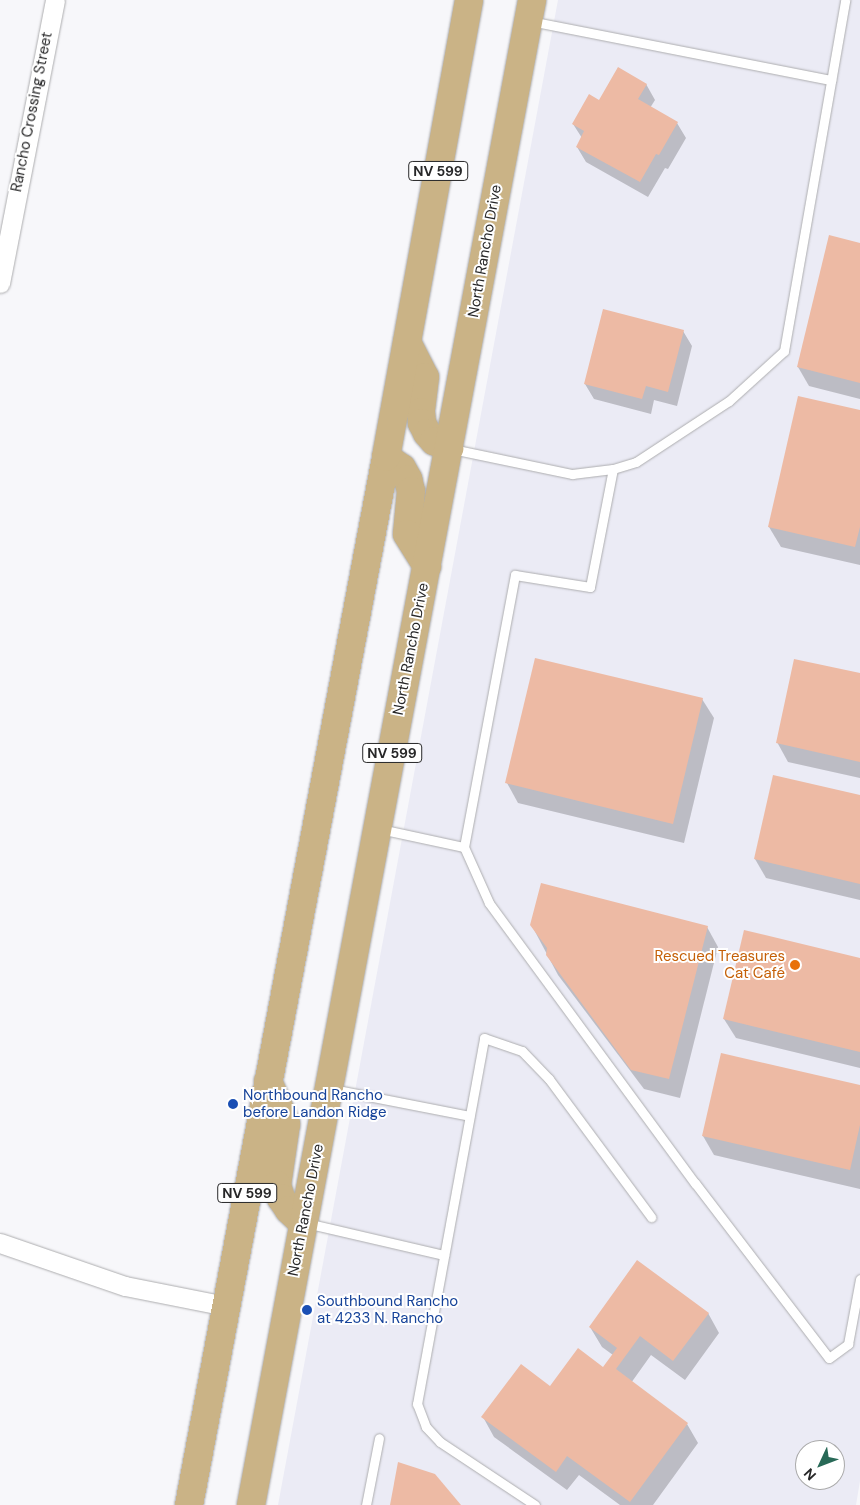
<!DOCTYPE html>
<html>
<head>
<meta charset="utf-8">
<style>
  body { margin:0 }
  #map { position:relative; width:860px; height:1505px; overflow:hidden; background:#f7f7fa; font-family:"DM Sans",sans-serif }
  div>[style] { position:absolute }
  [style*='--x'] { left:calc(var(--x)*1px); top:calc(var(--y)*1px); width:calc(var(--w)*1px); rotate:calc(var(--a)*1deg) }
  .built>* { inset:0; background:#ebebf5 }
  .shadow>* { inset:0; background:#0003 }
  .building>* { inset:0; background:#edbaa4 }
  .roads { filter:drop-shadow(0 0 1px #adadaf) drop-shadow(0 0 1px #adadaf) }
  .service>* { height:9px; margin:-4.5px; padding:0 4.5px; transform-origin:4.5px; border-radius:4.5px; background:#fff }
  .minor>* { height:19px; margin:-9.5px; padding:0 9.5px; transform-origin:9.5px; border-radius:9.5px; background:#fff }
  .primary>* { height:28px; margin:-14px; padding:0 14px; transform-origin:14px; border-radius:14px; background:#cab386 }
  .dots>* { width:14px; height:14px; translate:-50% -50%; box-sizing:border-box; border:2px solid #fff; border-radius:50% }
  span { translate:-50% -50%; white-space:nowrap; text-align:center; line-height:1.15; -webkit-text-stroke:4px #fff; paint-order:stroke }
  .shield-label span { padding:1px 4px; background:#fff; border:1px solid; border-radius:4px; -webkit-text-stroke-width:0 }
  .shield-label { font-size:14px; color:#272728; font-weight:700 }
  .street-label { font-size:15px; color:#272728 }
  .food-label { font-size:15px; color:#c56008 }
  .right { translate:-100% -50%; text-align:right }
  .transit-label { font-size:15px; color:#164399 }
  .left { translate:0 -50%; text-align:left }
  .north { position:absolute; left:795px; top:1440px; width:50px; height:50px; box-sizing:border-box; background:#fff; border:1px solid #a9a9a9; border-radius:50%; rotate:227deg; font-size:14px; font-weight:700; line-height:20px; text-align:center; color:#272728 }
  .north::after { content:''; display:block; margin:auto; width:18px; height:22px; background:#286957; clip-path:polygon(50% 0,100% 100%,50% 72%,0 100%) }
</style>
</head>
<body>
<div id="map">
  <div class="built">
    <div style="clip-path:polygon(evenodd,558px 0,860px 0,860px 1481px,856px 1505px,278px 1505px,558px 0,805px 1450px,835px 1450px,835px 1480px,805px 1480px,805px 1450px)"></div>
  </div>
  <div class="shadow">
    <div style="clip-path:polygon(646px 84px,655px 100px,650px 108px,677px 123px,686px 138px,668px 169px,665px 168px,648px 197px,586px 162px,577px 147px,582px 138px,573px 124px,599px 102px)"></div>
    <div style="clip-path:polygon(860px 244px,860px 399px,809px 386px,798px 367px)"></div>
    <div style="clip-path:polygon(683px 331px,692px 346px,677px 406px,654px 400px,651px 414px,594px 399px,585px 384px)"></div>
    <div style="clip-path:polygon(860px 411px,860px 565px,781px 547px,769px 527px)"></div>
    <div style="clip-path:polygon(860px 675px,860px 778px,788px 762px,777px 742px)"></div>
    <div style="clip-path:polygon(702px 699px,714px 718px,684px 843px,518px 803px,507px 783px)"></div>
    <div style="clip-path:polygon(860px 796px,860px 900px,766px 878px,755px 859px)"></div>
    <div style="clip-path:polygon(531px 924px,707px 927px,718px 947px,680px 1098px,644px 1089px,558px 975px)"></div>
    <div style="clip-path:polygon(860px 960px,860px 1068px,736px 1038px,724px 1019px)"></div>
    <div style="clip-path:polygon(860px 1086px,860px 1189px,714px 1155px,703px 1136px)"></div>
    <div style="clip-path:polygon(708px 1313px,719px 1333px,685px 1380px,651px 1355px,631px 1383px,687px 1424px,698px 1443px,653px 1505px,620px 1505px,579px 1475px,567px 1490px,494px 1437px,483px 1417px,550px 1387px,603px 1369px,613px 1355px,602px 1347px,590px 1327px)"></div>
  </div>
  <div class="building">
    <div style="clip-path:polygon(618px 67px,647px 84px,638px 99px,678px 122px,659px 155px,656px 154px,640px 182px,576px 147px,584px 131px,572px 124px,589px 94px,599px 100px)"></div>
    <div style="clip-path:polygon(829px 235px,860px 243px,860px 383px,797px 367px)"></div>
    <div style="clip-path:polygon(603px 309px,684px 330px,668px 392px,646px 386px,642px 399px,584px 384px)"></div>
    <div style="clip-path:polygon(798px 396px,860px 410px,860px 527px,855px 547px,768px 527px)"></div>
    <div style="clip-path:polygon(535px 658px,703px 698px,673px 824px,505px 783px)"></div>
    <div style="clip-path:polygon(794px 659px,860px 673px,860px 762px,776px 743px)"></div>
    <div style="clip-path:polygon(773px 775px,860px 795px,860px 884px,754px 859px)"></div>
    <div style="clip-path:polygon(541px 883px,708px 926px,669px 1079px,631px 1070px,546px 955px,547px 948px,530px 925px)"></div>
    <div style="clip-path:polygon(744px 930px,860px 958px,860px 1052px,723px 1019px)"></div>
    <div style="clip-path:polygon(721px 1053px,860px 1085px,860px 1125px,850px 1170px,702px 1136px)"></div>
    <div style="clip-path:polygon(637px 1260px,709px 1313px,673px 1361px,640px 1336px,616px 1369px,688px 1423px,630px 1502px,567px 1456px,556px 1472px,481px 1417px,521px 1364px,550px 1386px,578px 1348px,603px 1367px,617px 1348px,589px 1327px)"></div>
    <div style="clip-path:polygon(398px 1462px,435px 1474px,461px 1505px,390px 1505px)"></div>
  </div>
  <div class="roads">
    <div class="service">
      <div style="--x:530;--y:21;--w:307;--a:11.1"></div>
      <div style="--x:452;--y:449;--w:123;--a:11.8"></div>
      <div style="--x:572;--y:474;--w:41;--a:-7"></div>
      <div style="--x:613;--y:469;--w:24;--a:-17"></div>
      <div style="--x:636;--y:462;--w:111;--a:-33.3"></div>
      <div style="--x:729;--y:401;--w:74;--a:-42.3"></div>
      <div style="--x:784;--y:351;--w:356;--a:-80.1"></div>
      <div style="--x:380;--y:829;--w:86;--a:12.1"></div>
      <div style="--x:464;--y:847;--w:61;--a:65.9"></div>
      <div style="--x:489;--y:903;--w:348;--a:53.7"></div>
      <div style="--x:695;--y:1183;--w:220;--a:52.6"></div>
      <div style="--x:829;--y:1358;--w:24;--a:-36"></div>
      <div style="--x:848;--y:1344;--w:66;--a:-79.5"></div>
      <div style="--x:464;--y:847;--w:277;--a:-79.4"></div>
      <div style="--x:515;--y:575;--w:76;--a:9.1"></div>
      <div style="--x:590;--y:587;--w:120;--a:-79"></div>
      <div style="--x:332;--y:1089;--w:140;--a:11.1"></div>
      <div style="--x:306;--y:1223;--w:142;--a:13.1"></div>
      <div style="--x:366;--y:1505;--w:68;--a:-79"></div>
      <div style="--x:535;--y:1505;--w:114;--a:-146.4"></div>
      <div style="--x:440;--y:1442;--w:21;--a:-133"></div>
      <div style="--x:426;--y:1427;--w:25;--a:-111"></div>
      <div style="--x:417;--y:1404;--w:372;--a:-79.6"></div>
      <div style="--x:484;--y:1038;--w:40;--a:18.9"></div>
      <div style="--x:522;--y:1051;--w:39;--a:46"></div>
      <div style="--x:549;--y:1079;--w:172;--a:53.5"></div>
    </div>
    <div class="minor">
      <div style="--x:0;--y:283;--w:288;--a:-79"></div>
      <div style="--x:0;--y:1243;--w:132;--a:19"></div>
      <div style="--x:125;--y:1286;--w:103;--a:11.2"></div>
    </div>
    <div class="primary">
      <div style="--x:407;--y:342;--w:39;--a:63"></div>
      <div style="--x:425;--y:377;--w:35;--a:97"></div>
      <div style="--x:421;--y:412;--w:11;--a:85"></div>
      <div style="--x:422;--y:423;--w:11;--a:63"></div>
      <div style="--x:427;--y:433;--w:11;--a:49"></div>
      <div style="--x:434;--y:441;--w:17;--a:25"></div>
      <div style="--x:386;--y:457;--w:19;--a:35"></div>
      <div style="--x:402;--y:468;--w:13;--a:61"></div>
      <div style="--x:408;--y:479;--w:12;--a:76"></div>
      <div style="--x:411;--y:491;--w:43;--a:95.3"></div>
      <div style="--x:407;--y:534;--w:38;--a:58"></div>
      <div style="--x:268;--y:1081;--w:47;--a:67.3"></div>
      <div style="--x:286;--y:1124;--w:62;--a:98.4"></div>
      <div style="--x:277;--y:1185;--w:14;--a:73"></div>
      <div style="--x:281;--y:1198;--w:14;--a:56"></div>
      <div style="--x:289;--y:1210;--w:19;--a:43"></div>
      <div style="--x:189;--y:1505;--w:1066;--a:-79.35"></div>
      <div style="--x:386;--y:457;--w:464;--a:-79.7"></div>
      <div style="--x:251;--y:1505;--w:1531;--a:-79.42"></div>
    </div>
  </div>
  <div class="dots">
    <div style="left:795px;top:965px;background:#e8710a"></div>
    <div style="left:233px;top:1104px;background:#1a4fb4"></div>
    <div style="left:307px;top:1310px;background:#1a4fb4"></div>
  </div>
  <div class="shield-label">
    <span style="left:438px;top:171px">NV 599</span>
    <span style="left:392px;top:753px">NV 599</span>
    <span style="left:247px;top:1193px">NV 599</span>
  </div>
  <div class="street-label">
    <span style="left:32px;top:112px;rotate:-79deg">Rancho Crossing Street</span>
    <span style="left:485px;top:251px;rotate:-80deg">North Rancho Drive</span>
    <span style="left:411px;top:649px;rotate:-79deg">North Rancho Drive</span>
    <span style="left:306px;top:1210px;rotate:-79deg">North Rancho Drive</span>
  </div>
  <div class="food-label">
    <span class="right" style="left:785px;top:965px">Rescued Treasures<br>Cat Café</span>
  </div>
  <div class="transit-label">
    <span class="left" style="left:243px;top:1104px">Northbound Rancho<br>before Landon Ridge</span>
    <span class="left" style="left:317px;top:1310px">Southbound Rancho<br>at 4233 N. Rancho</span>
  </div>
  <div class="north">N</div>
</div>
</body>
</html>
